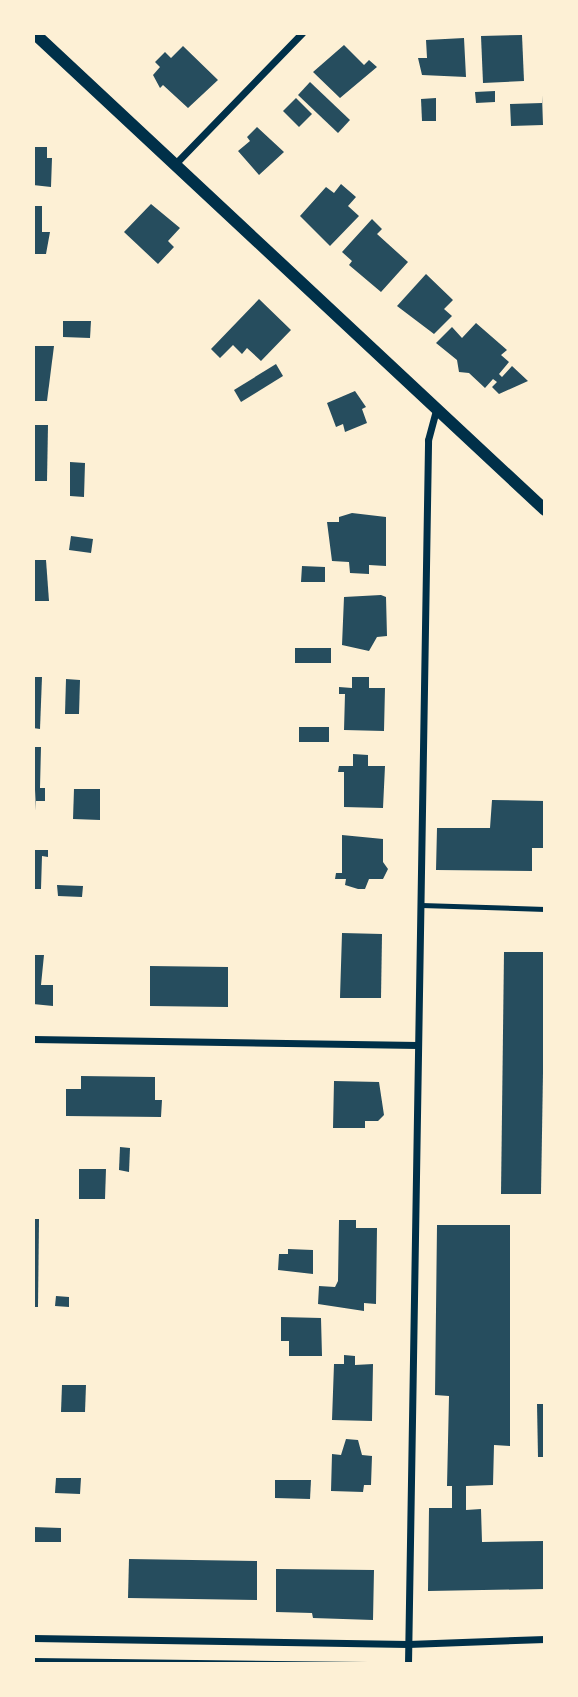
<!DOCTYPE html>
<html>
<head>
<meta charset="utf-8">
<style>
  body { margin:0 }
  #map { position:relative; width:578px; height:1697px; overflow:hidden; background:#fdf0d5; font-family:Poppins,sans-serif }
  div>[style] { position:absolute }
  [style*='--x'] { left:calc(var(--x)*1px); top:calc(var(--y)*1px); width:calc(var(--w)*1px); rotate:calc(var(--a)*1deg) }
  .building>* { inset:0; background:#264d5e }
  .path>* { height:4.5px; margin:-2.25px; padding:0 2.25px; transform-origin:2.25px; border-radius:2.25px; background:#003049 }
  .service>* { height:5px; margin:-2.5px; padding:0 2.5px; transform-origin:2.5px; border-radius:2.5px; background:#003049 }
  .minor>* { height:7px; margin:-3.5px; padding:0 3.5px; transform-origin:3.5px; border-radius:3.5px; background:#003049 }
  .tertiary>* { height:12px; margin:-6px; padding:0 6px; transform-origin:6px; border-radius:6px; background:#003049 }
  span { translate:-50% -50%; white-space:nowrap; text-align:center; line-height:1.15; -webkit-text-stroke:5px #fdf0d5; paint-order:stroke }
  .frame { position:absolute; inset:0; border:35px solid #fdf0d5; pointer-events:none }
</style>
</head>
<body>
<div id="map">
  <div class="building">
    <div style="clip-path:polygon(522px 35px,524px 81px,483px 83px,481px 36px)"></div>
    <div style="clip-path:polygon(464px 38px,466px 77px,422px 75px,418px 58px,427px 58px,426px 40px)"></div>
    <div style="clip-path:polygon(344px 45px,364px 65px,369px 60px,377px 67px,340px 98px,313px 72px)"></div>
    <div style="clip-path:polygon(183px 46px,218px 80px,188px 108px,163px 85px,160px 88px,153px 75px,160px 67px,155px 62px,165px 52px,171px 58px)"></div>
    <div style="clip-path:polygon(310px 82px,350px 120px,338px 133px,298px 95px)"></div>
    <div style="clip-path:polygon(495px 91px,495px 102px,476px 103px,475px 92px)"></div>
    <div style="clip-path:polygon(542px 95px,543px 125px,511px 126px,510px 104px,542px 103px)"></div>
    <div style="clip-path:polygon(296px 98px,312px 114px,299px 127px,283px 111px)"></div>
    <div style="clip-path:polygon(436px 98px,436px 121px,422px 121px,421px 99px)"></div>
    <div style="clip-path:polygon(257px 127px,284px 152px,259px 175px,238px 151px,250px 141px,247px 137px)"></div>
    <div style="clip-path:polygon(33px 147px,47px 147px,47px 158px,52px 158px,51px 187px,33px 185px)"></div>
    <div style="clip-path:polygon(341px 184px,356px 197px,348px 206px,359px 216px,330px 246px,300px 216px,326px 187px,334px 193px)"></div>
    <div style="clip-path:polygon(151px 204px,180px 228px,168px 241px,174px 247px,158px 264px,124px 232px)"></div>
    <div style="clip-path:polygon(33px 206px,42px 206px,42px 232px,50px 232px,46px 254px,33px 254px)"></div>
    <div style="clip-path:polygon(372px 219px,382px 229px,377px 234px,408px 262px,381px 292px,349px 265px,352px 261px,342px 252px)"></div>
    <div style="clip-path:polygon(426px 274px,453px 300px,444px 309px,452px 316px,434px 334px,397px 306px)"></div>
    <div style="clip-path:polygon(259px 299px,291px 330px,261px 361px,247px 348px,242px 354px,233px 345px,220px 358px,211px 349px)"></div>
    <div style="clip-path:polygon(63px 321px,91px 321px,90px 338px,63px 337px)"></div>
    <div style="clip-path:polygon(476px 323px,507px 350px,501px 355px,509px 362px,499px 374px,502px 377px,512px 366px,528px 381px,499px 394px,492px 387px,497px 382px,493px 379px,485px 388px,469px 373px,459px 372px,457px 360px,436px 343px,452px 327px,462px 338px)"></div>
    <div style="clip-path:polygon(33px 346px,54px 346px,47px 401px,33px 401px)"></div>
    <div style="clip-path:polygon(276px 364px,283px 376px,241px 402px,234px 390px)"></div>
    <div style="clip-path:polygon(355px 391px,366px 407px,362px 409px,367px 423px,345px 432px,343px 424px,336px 427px,327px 403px)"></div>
    <div style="clip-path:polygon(33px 425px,48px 425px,47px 481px,33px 481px)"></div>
    <div style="clip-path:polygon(70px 462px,85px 463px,84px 497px,70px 496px)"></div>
    <div style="clip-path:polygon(352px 513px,386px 517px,386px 566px,369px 565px,369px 574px,350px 573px,349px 562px,332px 561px,327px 522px,339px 522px,339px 517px)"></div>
    <div style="clip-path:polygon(71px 536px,93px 539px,91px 553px,69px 550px)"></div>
    <div style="clip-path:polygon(33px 560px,46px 560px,49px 601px,33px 601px)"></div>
    <div style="clip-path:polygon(302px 566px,325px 567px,325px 582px,301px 582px)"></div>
    <div style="clip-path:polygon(381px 595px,386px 597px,387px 636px,377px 637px,369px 651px,342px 645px,344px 597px)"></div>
    <div style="clip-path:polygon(295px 648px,331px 648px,331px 663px,295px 663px)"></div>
    <div style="clip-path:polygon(33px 677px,42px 677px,40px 729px,33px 728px)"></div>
    <div style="clip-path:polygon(352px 677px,369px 677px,369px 688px,385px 688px,384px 731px,344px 730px,345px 694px,339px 694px,339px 687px,352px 688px)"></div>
    <div style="clip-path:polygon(66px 679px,80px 680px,79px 714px,65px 714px)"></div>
    <div style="clip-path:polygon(299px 727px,329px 727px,329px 742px,299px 742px)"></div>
    <div style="clip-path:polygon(33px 747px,41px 747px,40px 788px,45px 788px,45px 801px,36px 801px,36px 811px)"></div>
    <div style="clip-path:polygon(353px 754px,368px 755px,368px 766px,385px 766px,383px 808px,344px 807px,344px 772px,338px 772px,339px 766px,353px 766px)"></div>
    <div style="clip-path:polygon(74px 789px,100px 789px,100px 820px,73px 819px)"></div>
    <div style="clip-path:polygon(492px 800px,545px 801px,545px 848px,532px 848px,532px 871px,436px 870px,437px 828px,490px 828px)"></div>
    <div style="clip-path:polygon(342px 835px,383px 839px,383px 862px,388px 869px,383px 879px,369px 879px,365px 889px,358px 889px,345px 885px,346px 879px,335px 879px,336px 873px,342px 873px)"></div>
    <div style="clip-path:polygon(33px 850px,48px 850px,48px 857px,42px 856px,41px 889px,33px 889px)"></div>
    <div style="clip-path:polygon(57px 885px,83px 886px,82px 897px,58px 896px)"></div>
    <div style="clip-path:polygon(342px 933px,382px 934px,381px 998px,340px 998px)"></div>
    <div style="clip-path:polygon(504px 952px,545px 952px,541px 1194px,501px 1194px)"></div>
    <div style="clip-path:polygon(33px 955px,44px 955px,41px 985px,53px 985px,53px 1006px,33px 1004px)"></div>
    <div style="clip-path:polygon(150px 966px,228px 967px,228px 1007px,150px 1006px)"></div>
    <div style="clip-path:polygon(81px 1076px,155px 1077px,155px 1100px,162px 1100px,161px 1117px,66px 1116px,66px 1089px,81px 1089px)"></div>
    <div style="clip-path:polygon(334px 1081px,379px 1082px,384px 1115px,378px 1121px,365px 1121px,365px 1128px,333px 1128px)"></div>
    <div style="clip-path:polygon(120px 1147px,130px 1148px,129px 1172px,119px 1170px)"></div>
    <div style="clip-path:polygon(79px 1169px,106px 1169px,105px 1199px,79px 1199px)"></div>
    <div style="clip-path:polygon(33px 1219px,39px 1219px,38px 1307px,33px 1307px)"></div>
    <div style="clip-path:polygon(339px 1220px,356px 1220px,356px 1228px,377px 1228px,376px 1304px,364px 1303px,364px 1311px,318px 1304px,319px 1286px,335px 1287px,338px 1281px)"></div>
    <div style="clip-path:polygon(437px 1225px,510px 1225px,510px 1446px,494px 1445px,493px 1485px,466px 1486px,466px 1510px,481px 1509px,482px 1542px,545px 1541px,545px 1589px,428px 1591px,429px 1508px,452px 1508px,452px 1486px,447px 1486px,449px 1396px,435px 1395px)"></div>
    <div style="clip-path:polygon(288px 1249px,313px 1250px,313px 1274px,278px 1270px,279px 1254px,288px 1254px)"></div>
    <div style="clip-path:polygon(56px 1296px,69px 1297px,69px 1307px,55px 1306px)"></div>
    <div style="clip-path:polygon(281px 1317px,321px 1318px,322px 1356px,289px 1356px,289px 1341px,281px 1341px)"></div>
    <div style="clip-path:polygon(344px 1355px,355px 1356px,355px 1365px,373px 1364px,372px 1421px,332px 1420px,334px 1364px,344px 1364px)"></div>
    <div style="clip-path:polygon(62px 1385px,86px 1385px,85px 1412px,61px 1412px)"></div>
    <div style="clip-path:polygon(537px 1404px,545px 1404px,545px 1457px,538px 1457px)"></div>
    <div style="clip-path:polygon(346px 1439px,358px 1440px,362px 1455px,372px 1456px,371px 1485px,364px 1485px,363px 1492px,331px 1491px,332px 1454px,341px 1455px)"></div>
    <div style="clip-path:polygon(56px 1478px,81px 1478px,80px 1494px,55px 1493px)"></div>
    <div style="clip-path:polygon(275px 1480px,311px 1480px,310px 1499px,275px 1498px)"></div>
    <div style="clip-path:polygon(33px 1527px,61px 1528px,61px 1542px,33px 1542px)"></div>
    <div style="clip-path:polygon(129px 1559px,257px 1561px,257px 1600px,128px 1598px)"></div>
    <div style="clip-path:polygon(276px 1569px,374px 1570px,373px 1620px,313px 1618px,312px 1613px,276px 1612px)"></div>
  </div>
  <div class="path">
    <div style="--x:33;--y:1660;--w:334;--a:0.7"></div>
  </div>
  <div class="service">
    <div style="--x:421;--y:905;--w:124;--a:1.8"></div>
  </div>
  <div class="minor">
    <div style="--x:177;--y:162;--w:180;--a:-45.9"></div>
    <div style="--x:33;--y:1039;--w:385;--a:0.9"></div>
    <div style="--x:33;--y:1638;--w:375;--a:0.9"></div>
    <div style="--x:408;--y:1644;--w:137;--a:-2.1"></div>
    <div style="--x:408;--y:1664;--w:1224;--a:-89.06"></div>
    <div style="--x:428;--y:440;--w:34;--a:-75"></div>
  </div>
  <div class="tertiary">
    <div style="--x:34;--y:33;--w:699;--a:43.03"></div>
  </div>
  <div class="frame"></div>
</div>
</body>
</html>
